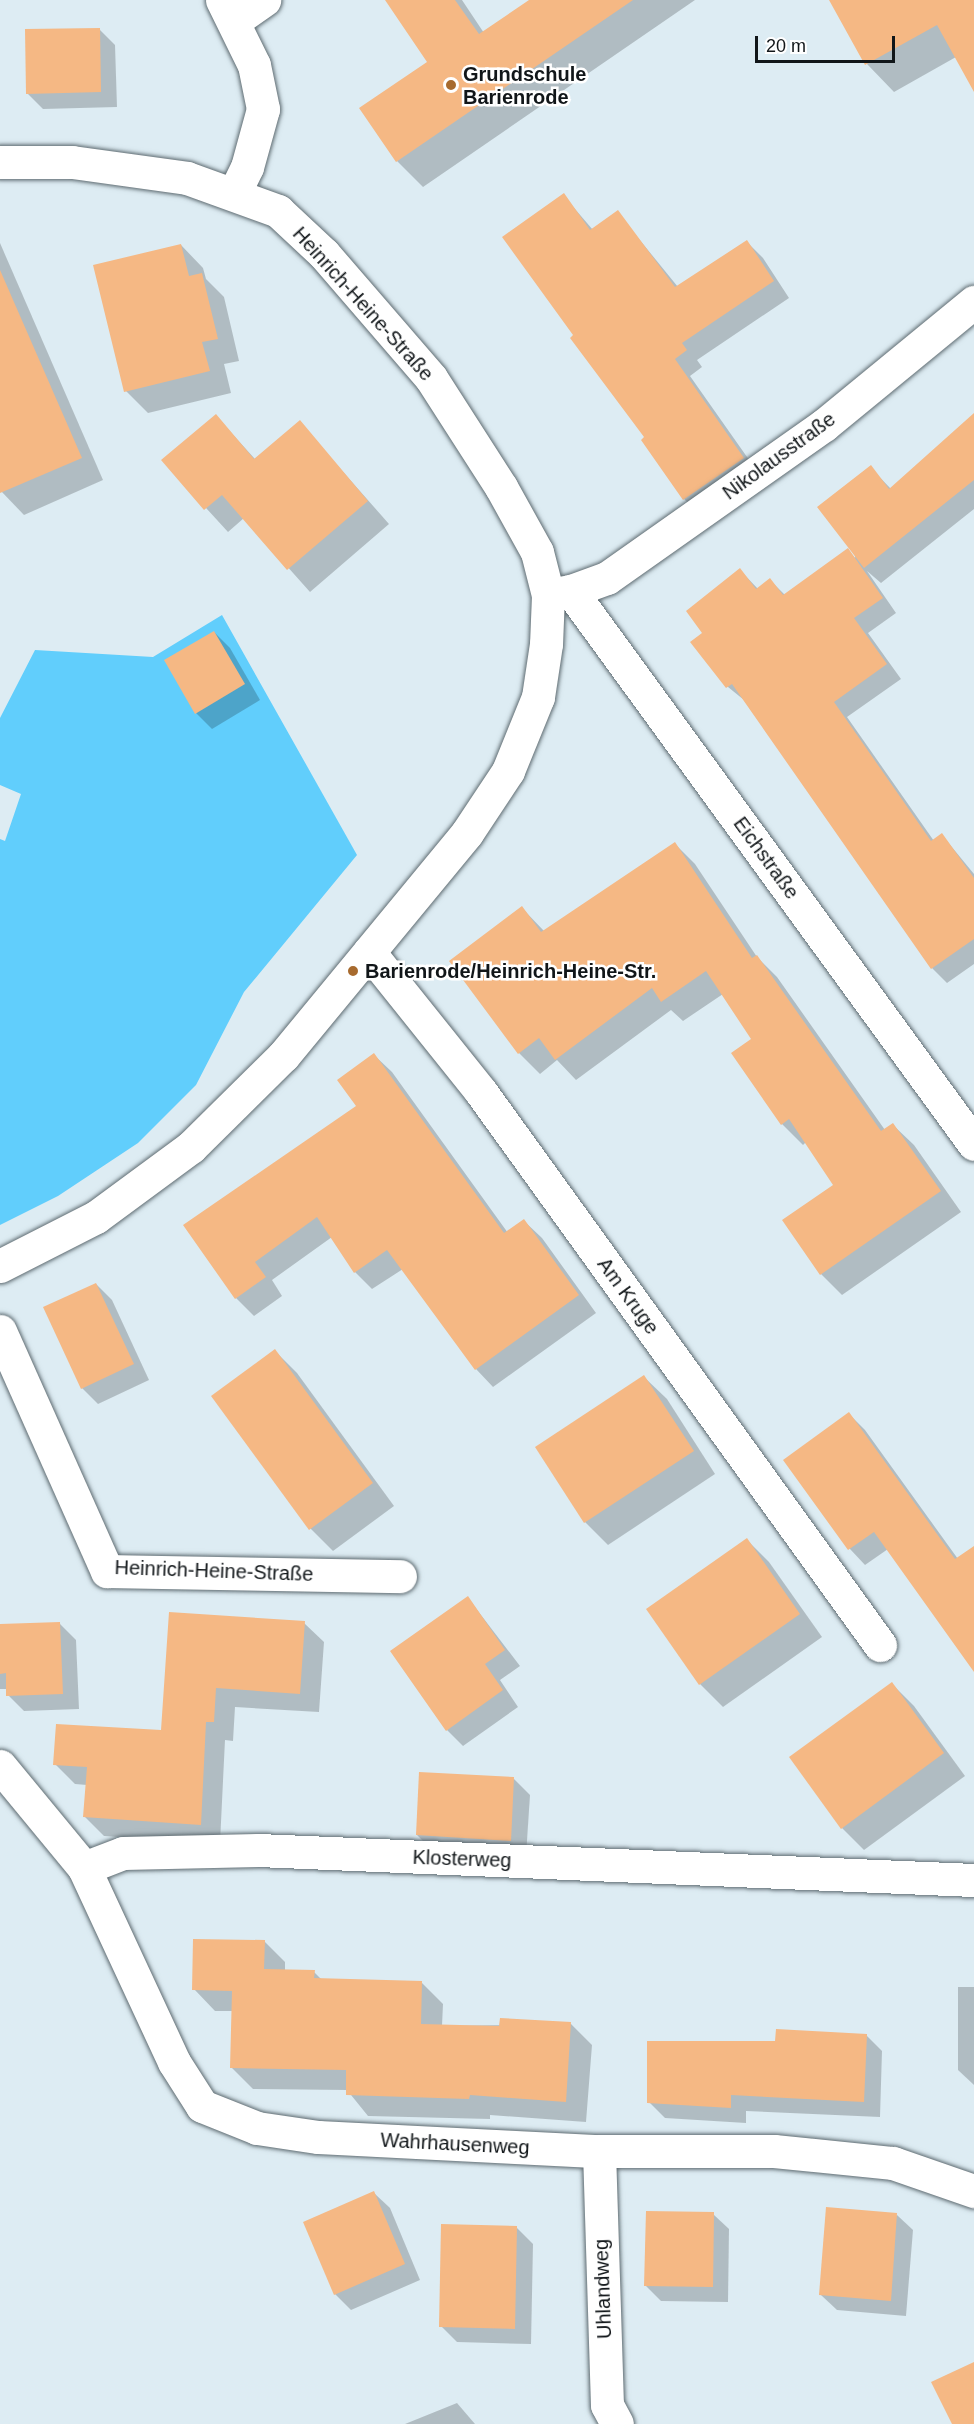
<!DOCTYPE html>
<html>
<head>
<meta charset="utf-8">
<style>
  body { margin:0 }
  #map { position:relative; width:974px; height:2424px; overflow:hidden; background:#ddecf3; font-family:Arial,sans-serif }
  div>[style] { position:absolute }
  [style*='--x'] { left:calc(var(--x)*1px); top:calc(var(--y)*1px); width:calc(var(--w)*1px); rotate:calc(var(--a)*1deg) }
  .green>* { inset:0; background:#61cefc }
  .shadow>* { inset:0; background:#0003 }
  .building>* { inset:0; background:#f5b884 }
  .roads { filter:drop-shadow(0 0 2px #5e6b71) drop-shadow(0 0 2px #5e6b71) }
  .minor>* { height:33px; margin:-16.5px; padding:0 16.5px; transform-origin:16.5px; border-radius:16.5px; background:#fff }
  .dots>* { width:16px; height:16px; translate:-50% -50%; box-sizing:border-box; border:3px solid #fff; border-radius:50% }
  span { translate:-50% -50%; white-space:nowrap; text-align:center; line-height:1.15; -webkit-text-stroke:5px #fff; paint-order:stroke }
  .poi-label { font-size:20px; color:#111619; font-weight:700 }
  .left { translate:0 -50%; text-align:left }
  .street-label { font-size:20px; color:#111619 }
  .scale { position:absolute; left:755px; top:36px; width:140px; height:27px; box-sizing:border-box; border:3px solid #111619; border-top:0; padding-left:8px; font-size:18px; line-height:21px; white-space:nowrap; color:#111619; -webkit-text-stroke:4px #fff; paint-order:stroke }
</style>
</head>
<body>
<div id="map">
  <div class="green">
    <div style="clip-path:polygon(222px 615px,357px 855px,244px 992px,196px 1085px,138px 1143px,58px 1196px,0 1225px,0 839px,5px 841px,21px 794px,0 785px,0 718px,35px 650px,153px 657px)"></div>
  </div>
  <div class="shadow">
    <div style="clip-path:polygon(387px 0,462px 0,484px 33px,532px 0,695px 0,423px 187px,397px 161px,429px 62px)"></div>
    <div style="clip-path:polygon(850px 0,974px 0,974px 89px,956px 57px,894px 92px,867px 64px,835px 8px)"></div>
    <div style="clip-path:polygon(99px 29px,115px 45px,117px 107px,43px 109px,27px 93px)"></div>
    <div style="clip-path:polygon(563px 195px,593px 230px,617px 212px,678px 287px,747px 242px,763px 258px,789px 298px,697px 360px,702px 367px,690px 376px,759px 474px,700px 515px,684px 499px,643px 440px,646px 438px,576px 335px)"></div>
    <div style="clip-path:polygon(0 243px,103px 480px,24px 515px,0 490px)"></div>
    <div style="clip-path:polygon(181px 245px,203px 268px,206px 279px,224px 297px,239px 361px,224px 364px,231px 393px,148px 413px,126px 391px)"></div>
    <div style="clip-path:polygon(974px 415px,974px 509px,881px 583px,867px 571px,896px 613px,868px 633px,901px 679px,847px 717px,934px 841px,942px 835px,974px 874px,974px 964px,947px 983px,932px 968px,744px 700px,728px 687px,692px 642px,704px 633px,740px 570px,758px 589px,770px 580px,785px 595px,848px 550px,855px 558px,870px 467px,891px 489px)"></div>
    <div style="clip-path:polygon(216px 416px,255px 459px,299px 422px,389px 524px,310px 592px,244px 518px,228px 532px,163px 461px)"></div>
    <div style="clip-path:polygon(214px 632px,230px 648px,260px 700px,212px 729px,196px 713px)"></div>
    <div style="clip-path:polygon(675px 844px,695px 864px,757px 957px,777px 977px,885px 1130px,893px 1125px,914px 1145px,961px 1212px,842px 1295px,821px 1274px,835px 1185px,806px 1142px,803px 1145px,782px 1124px,753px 1039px,723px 994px,683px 1021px,671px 1010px,576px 1080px,557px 1060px,540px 1074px,519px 1053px,522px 908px,544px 931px)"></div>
    <div style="clip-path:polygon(374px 1055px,392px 1072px,508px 1233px,524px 1221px,542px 1238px,596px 1313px,493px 1387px,476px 1369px,403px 1269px,372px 1289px,355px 1272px,332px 1237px,272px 1280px,282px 1296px,254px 1316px,236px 1298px,185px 1225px,358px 1107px)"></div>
    <div style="clip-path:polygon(96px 1284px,112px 1300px,149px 1380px,98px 1404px,82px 1388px)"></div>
    <div style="clip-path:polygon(275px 1351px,297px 1373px,394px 1506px,333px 1551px,311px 1529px,213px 1396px)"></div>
    <div style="clip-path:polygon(644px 1377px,667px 1399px,715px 1474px,608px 1545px,585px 1522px)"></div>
    <div style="clip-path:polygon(849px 1414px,865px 1430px,958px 1559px,974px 1550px,974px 1660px,888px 1549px,865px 1565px,850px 1549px,786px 1460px)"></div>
    <div style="clip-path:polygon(747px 1540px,769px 1562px,822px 1637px,723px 1707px,700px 1684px,648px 1610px)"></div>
    <div style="clip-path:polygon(468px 1598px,520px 1666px,500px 1680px,518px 1707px,463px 1746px,447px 1730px)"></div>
    <div style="clip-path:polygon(171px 1614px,304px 1623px,324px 1642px,319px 1712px,235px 1707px,233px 1741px,225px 1740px,220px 1843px,104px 1836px,85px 1817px,87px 1785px,75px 1784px,55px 1764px,163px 1731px)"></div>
    <div style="clip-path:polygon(60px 1624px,76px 1640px,79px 1709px,24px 1711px,8px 1695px,8px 1689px,0 1689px,0 1626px)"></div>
    <div style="clip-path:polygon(892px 1684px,914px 1706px,965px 1776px,864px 1850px,842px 1828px)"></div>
    <div style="clip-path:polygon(514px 1779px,530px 1795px,526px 1856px,433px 1851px,417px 1835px)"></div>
    <div style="clip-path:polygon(264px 1941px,285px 1962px,285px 1971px,314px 1972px,322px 1980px,422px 1983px,443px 2004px,442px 2026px,571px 2024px,592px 2045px,586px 2122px,490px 2115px,490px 2119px,368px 2116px,347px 2090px,253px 2089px,231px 2067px,233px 2011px,215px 2011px,194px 1989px)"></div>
    <div style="clip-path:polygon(958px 1987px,974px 1987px,974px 2085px,958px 2070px)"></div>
    <div style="clip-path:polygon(866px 2035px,882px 2051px,880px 2117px,746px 2111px,746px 2123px,665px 2118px,649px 2102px,777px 2042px)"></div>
    <div style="clip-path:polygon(374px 2193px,390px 2208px,420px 2280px,351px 2310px,335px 2294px)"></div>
    <div style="clip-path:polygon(713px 2214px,729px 2229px,728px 2302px,661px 2301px,645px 2285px)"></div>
    <div style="clip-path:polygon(897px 2215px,913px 2230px,906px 2316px,837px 2310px,821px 2295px)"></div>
    <div style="clip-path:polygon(517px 2228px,533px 2244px,531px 2344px,457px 2342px,441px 2326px)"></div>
    <div style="clip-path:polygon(457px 2403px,475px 2424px,405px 2424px)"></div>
  </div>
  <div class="building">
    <div style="clip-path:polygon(385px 0,455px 0,479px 34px,529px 0,633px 0,396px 162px,359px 108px,427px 62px)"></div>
    <div style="clip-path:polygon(829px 0,974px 0,974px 92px,937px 25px,865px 65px)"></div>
    <div style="clip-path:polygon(100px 28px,101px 92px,26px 94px,25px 29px)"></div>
    <div style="clip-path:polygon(564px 193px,590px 230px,618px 210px,675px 287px,747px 240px,774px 281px,682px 343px,687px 350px,675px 359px,744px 458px,683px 500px,641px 440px,644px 437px,570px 338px,573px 335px,502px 237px)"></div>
    <div style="clip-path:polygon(181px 244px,189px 276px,202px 273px,218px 339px,202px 342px,210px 371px,124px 392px,93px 265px)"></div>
    <div style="clip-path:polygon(0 270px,82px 458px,0 493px)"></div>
    <div style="clip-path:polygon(974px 413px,974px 480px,864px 568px,817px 507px,871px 465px,889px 489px)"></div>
    <div style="clip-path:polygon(216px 414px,254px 459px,300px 420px,368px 501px,287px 570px,222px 495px,204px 510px,161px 460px)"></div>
    <div style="clip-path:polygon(848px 548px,883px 598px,854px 618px,887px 664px,834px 702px,931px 841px,942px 833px,974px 878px,974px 939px,931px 969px,732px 684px,726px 688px,690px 642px,702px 633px,686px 611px,740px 568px,756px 589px,770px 578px,783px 595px)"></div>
    <div style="clip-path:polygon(214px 631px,245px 684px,195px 714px,164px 660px)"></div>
    <div style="clip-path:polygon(675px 842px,752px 958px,757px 955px,881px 1131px,893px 1123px,941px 1191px,820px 1275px,782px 1220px,833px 1185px,789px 1119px,781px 1125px,731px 1053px,751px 1039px,706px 971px,661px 1002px,652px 988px,555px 1060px,539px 1038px,518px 1054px,449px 961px,522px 906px,541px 932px)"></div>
    <div style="clip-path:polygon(374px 1053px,504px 1233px,524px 1219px,579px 1295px,475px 1370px,387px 1250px,354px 1273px,317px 1217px,255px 1262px,266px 1277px,235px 1299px,183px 1225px,356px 1106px,337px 1080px)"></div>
    <div style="clip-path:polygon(96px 1283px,134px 1364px,81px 1389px,43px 1307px)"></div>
    <div style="clip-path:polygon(275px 1349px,373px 1483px,309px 1530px,211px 1396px)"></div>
    <div style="clip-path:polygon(644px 1375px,694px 1451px,584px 1523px,535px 1447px)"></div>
    <div style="clip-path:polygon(849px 1412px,955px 1559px,974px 1546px,974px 1672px,874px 1532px,848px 1550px,783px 1460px)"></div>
    <div style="clip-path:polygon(747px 1538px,800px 1614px,699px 1685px,646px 1609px)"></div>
    <div style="clip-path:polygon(468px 1596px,505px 1650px,485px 1664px,503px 1690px,446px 1731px,390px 1651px)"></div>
    <div style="clip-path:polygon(169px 1612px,305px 1621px,300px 1694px,216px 1688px,214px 1722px,206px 1722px,201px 1825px,83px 1817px,87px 1767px,53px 1765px,56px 1724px,161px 1730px)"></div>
    <div style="clip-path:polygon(60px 1622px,63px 1694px,6px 1696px,6px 1673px,0 1674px,0 1624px)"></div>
    <div style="clip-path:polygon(892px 1682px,944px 1753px,841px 1829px,789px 1757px)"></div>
    <div style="clip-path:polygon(419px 1772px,514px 1777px,511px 1841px,416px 1835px)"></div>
    <div style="clip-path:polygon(193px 1939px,265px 1940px,264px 1969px,315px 1970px,314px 1978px,422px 1981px,421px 2024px,499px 2026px,500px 2018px,571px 2022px,566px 2102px,470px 2095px,469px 2099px,346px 2095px,346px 2070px,230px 2068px,232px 1991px,192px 1990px)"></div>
    <div style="clip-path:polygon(776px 2029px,867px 2034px,864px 2102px,731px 2095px,731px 2108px,647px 2103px,647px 2041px,775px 2041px)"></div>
    <div style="clip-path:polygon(374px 2191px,405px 2264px,334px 2295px,303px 2222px)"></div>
    <div style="clip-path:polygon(826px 2207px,897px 2213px,891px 2301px,819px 2295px)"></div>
    <div style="clip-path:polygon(646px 2211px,714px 2212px,713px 2287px,644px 2286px)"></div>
    <div style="clip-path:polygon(441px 2224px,517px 2226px,515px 2329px,439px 2327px)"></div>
    <div style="clip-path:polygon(974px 2362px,974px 2424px,952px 2424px,931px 2382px)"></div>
  </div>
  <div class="roads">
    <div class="minor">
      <div style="--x:222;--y:0;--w:72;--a:63.8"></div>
      <div style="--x:254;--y:65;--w:45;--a:78.4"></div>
      <div style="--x:263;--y:109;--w:60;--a:105.4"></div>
      <div style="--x:247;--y:167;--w:30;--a:116"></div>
      <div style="--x:234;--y:21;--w:37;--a:-35"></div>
      <div style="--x:0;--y:162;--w:72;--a:0"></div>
      <div style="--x:72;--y:162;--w:116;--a:7.9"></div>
      <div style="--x:187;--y:178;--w:97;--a:19.9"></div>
      <div style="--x:278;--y:211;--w:63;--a:43.1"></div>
      <div style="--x:324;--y:254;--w:164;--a:49.2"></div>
      <div style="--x:431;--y:378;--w:130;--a:57.3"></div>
      <div style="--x:501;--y:487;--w:74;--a:61"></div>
      <div style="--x:537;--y:552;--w:44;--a:75.7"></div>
      <div style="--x:548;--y:595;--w:49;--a:92.3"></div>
      <div style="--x:546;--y:644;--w:54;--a:98.6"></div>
      <div style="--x:538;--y:697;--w:80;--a:112.1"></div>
      <div style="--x:508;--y:771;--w:74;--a:123.5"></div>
      <div style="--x:467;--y:833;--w:289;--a:129.5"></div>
      <div style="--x:283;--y:1056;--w:129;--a:135.3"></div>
      <div style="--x:191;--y:1147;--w:118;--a:143.6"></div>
      <div style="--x:96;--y:1217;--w:108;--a:153"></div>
      <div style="--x:571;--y:591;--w:38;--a:-20"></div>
      <div style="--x:607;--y:578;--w:266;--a:-35.2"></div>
      <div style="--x:824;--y:425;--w:194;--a:-39.4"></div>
      <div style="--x:548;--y:595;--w:23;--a:-10"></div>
      <div style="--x:571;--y:591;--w:684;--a:53.92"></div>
      <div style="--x:369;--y:952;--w:179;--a:51.3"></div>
      <div style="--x:481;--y:1092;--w:682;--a:54.19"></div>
      <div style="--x:0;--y:1331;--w:263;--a:66"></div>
      <div style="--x:107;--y:1571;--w:293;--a:1"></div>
      <div style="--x:0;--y:1766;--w:132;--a:50.5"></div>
      <div style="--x:84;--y:1868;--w:214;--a:65.1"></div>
      <div style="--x:174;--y:2062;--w:52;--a:57.5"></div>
      <div style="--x:202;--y:2106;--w:59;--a:21.8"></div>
      <div style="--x:257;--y:2128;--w:62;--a:8.4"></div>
      <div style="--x:318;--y:2137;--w:281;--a:2.9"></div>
      <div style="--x:599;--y:2151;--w:175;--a:0"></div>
      <div style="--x:774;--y:2151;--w:120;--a:5.8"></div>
      <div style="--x:893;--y:2163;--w:86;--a:19.1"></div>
      <div style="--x:84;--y:1868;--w:42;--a:-21"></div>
      <div style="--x:123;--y:1853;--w:135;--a:-1.3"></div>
      <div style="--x:258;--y:1850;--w:717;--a:2.4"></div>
      <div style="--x:599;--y:2151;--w:254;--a:88.2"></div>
      <div style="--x:607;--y:2405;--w:21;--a:62"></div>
    </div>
  </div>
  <div class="dots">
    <div style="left:451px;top:85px;background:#a76a2e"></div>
    <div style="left:353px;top:971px;background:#a76a2e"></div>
  </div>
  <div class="poi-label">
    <span class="left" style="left:463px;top:86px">Grundschule<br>Barienrode</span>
    <span class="left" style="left:365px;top:971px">Barienrode/Heinrich-Heine-Str.</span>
  </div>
  <div class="street-label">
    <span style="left:363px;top:304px;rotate:48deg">Heinrich-Heine-Straße</span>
    <span style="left:779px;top:456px;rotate:-36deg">Nikolausstraße</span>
    <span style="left:766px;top:858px;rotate:54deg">Eichstraße</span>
    <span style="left:628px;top:1296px;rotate:54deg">Am Kruge</span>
    <span style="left:214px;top:1571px;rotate:2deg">Heinrich-Heine-Straße</span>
    <span style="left:462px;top:1859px;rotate:2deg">Klosterweg</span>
    <span style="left:455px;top:2144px;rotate:3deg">Wahrhausenweg</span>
    <span style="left:603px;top:2289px;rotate:-92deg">Uhlandweg</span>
  </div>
  <div class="scale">20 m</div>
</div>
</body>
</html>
